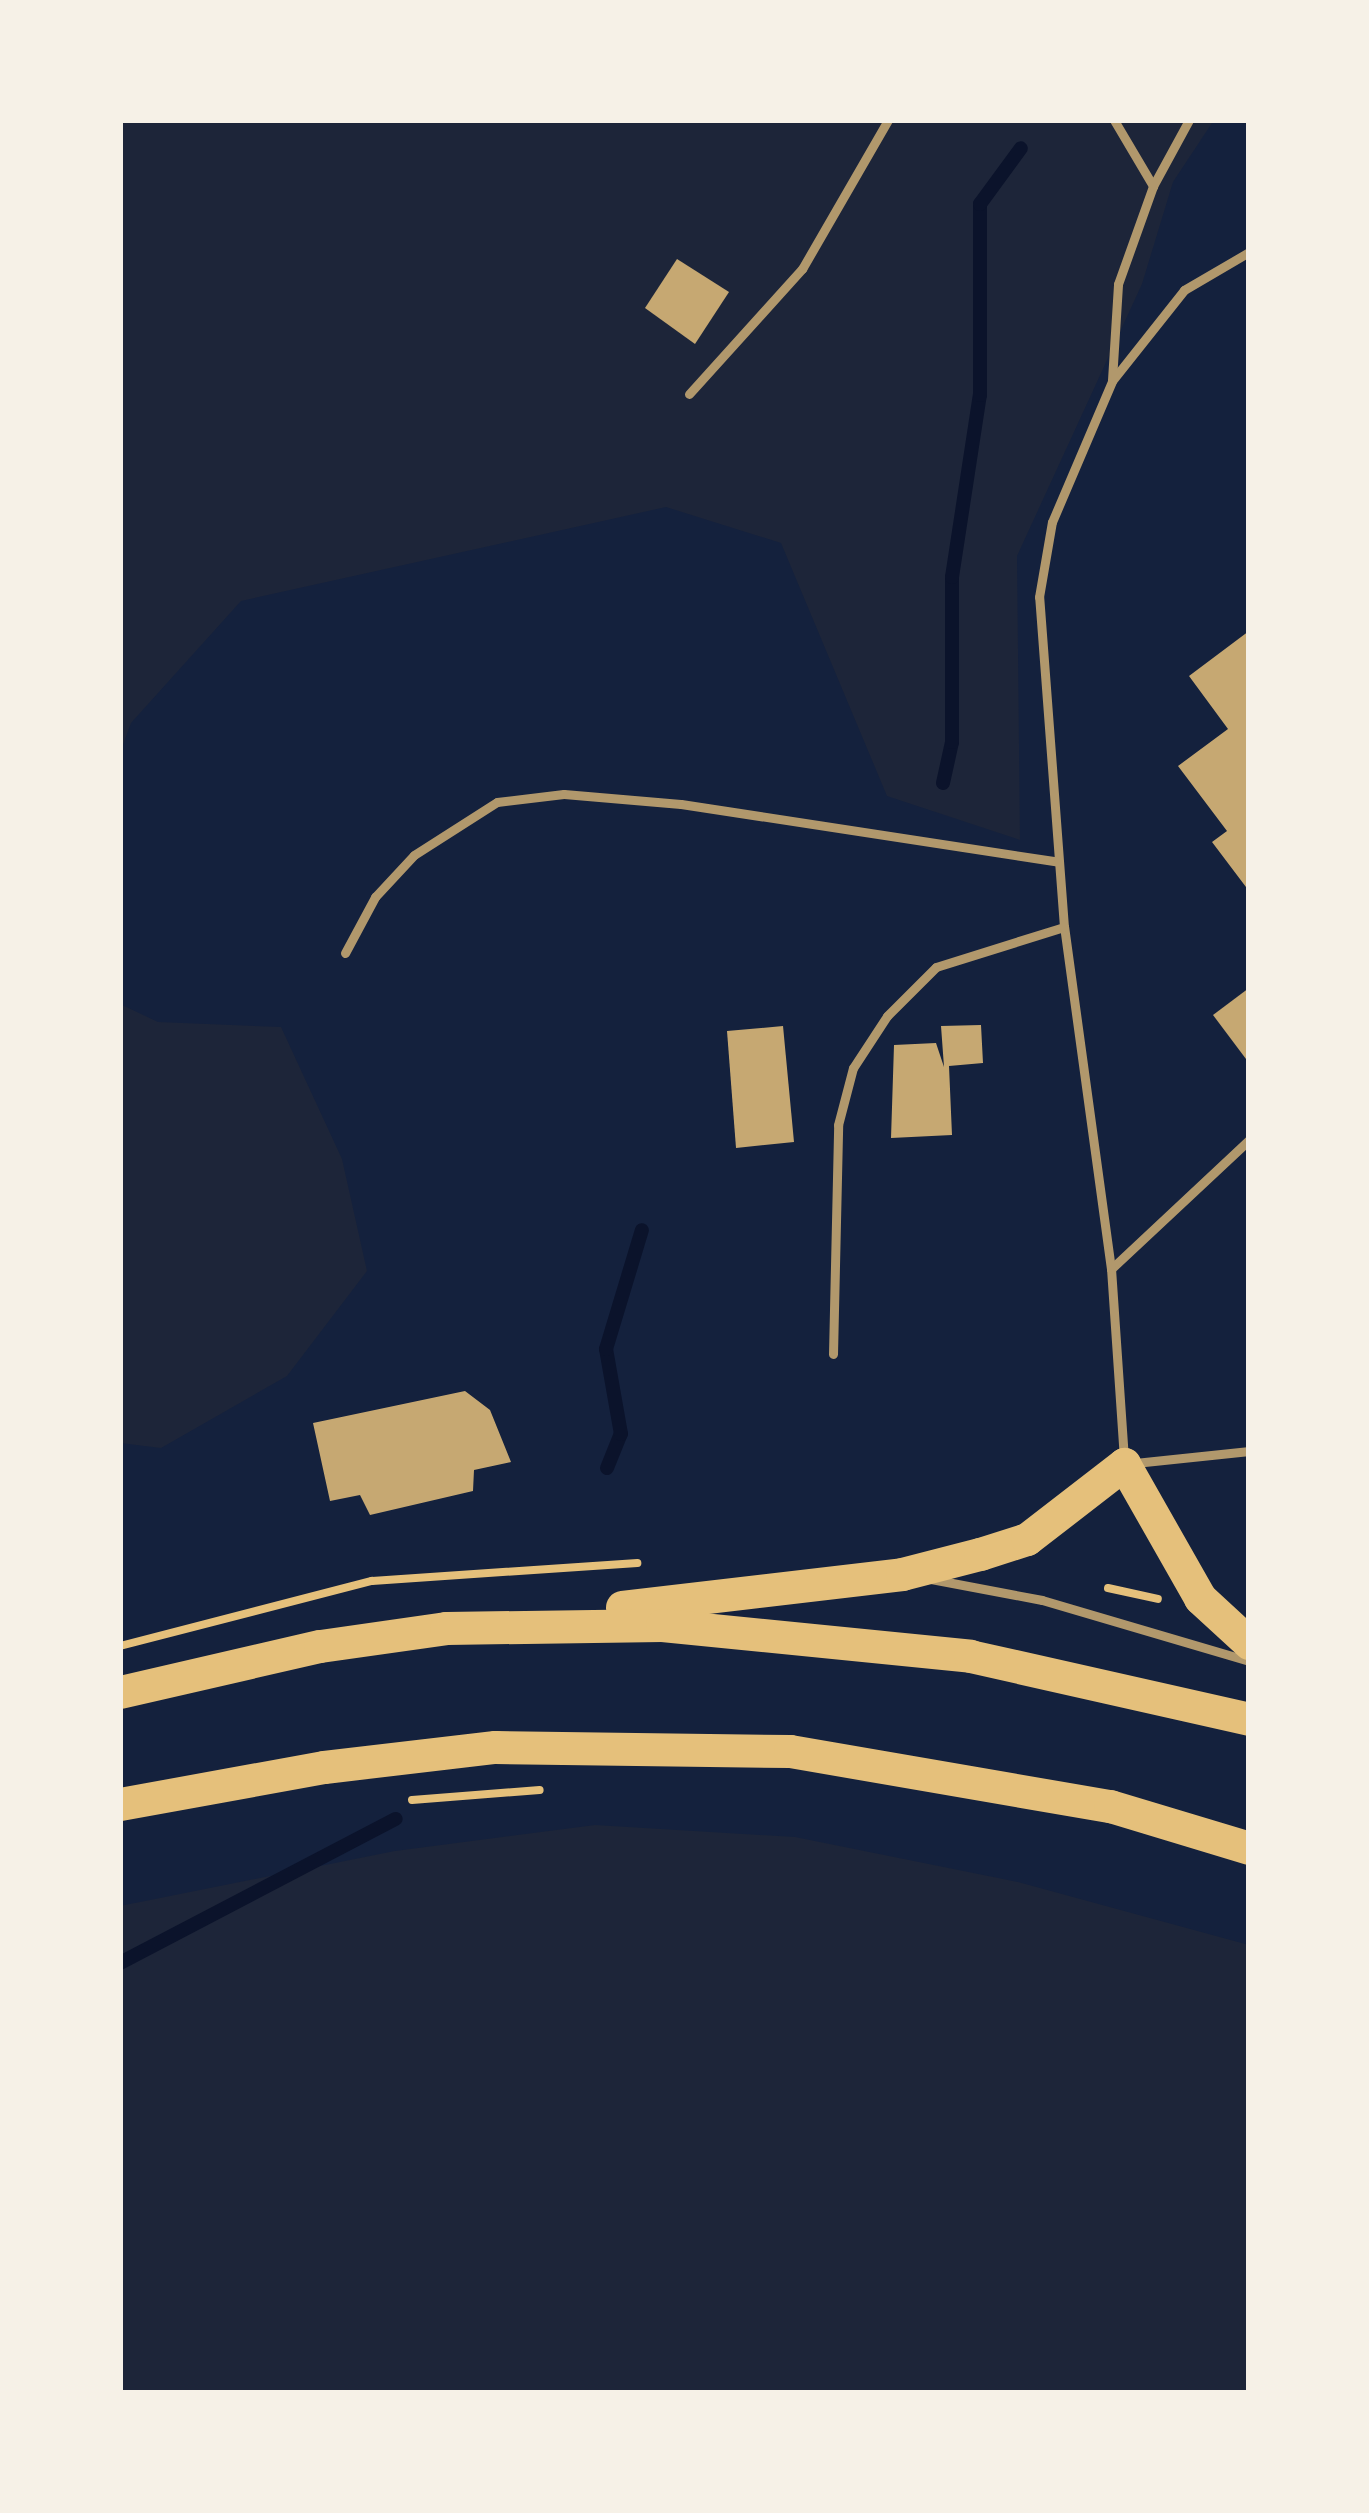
<!DOCTYPE html>
<html>
<head>
<meta charset="utf-8">
<style>
  body { margin:0 }
  #map { position:relative; width:1369px; height:2513px; overflow:hidden; background:#14213d; font-family:"Space Grotesk",sans-serif }
  div>[style] { position:absolute }
  [style*='--x'] { left:calc(var(--x)*1px); top:calc(var(--y)*1px); width:calc(var(--w)*1px); rotate:calc(var(--a)*1deg) }
  .green>* { inset:0; background:#1d2539 }
  .stream>* { height:14px; margin:-7px; padding:0 7px; transform-origin:7px; border-radius:7px; background:#0b132b }
  .building>* { inset:0; background:#c6a872 }
  .path>* { height:8px; margin:-4px; padding:0 4px; transform-origin:4px; border-radius:4px; background:#e5c07b }
  .service>* { height:9px; margin:-4.5px; padding:0 4.5px; transform-origin:4.5px; border-radius:4.5px; background:#b1986c }
  .trunk>* { height:33px; margin:-16.5px; padding:0 16.5px; transform-origin:16.5px; border-radius:16.5px; background:#e5c07b }
  span { translate:-50% -50%; white-space:nowrap; text-align:center; line-height:1.15; -webkit-text-stroke:12px #f6f1e7; paint-order:stroke }
  .frame { position:absolute; inset:0; border:123px solid #f6f1e7; pointer-events:none }
</style>
</head>
<body>
<div id="map">
  <div class="green">
    <div style="clip-path:polygon(120px 120px,1214px 120px,1173px 182px,1142px 284px,1017px 556px,1020px 840px,887px 796px,781px 543px,666px 507px,241px 601px,131px 723px,120px 753px)"></div>
    <div style="clip-path:polygon(120px 1004px,158px 1022px,281px 1027px,342px 1159px,367px 1271px,287px 1376px,161px 1448px,120px 1443px)"></div>
    <div style="clip-path:polygon(595px 1825px,795px 1837px,1018px 1882px,1249px 1945px,1249px 2393px,120px 2393px,120px 1906px,395px 1851px)"></div>
  </div>
  <div class="stream">
    <div style="--x:943;--y:783;--w:42;--a:-77.6"></div>
    <div style="--x:952;--y:742;--w:165;--a:-90"></div>
    <div style="--x:952;--y:577;--w:184;--a:-81.3"></div>
    <div style="--x:980;--y:395;--w:191;--a:-90"></div>
    <div style="--x:980;--y:204;--w:69;--a:-53.8"></div>
    <div style="--x:607;--y:1468;--w:37;--a:-68"></div>
    <div style="--x:621;--y:1434;--w:86;--a:-100"></div>
    <div style="--x:606;--y:1349;--w:124;--a:-73.2"></div>
    <div style="--x:120;--y:1963;--w:311;--a:-27.6"></div>
  </div>
  <div class="building">
    <div style="clip-path:polygon(677px 259px,729px 292px,695px 344px,645px 308px)"></div>
    <div style="clip-path:polygon(1249px 631px,1249px 891px,1212px 842px,1227px 831px,1178px 766px,1228px 729px,1189px 676px)"></div>
    <div style="clip-path:polygon(1249px 988px,1249px 1063px,1213px 1015px)"></div>
    <div style="clip-path:polygon(981px 1025px,983px 1063px,949px 1066px,952px 1135px,891px 1138px,894px 1045px,936px 1043px,944px 1067px,941px 1026px)"></div>
    <div style="clip-path:polygon(783px 1026px,794px 1142px,736px 1148px,727px 1031px)"></div>
    <div style="clip-path:polygon(465px 1391px,490px 1410px,511px 1462px,474px 1470px,473px 1491px,370px 1515px,360px 1495px,330px 1501px,313px 1423px)"></div>
  </div>
  <div class="path">
    <div style="--x:1108;--y:1588;--w:51;--a:12.4"></div>
    <div style="--x:120;--y:1646;--w:260;--a:-14.5"></div>
    <div style="--x:372;--y:1581;--w:266;--a:-3.9"></div>
    <div style="--x:412;--y:1800;--w:128;--a:-4.5"></div>
  </div>
  <div class="service">
    <div style="--x:1114;--y:120;--w:77;--a:59.4"></div>
    <div style="--x:1112;--y:380;--w:96;--a:-86.4"></div>
    <div style="--x:1118;--y:284;--w:104;--a:-70.3"></div>
    <div style="--x:1153;--y:186;--w:75;--a:-61.4"></div>
    <div style="--x:689;--y:394;--w:169;--a:-47.9"></div>
    <div style="--x:802;--y:269;--w:172;--a:-60"></div>
    <div style="--x:345;--y:953;--w:64;--a:-61.8"></div>
    <div style="--x:375;--y:897;--w:57;--a:-47.1"></div>
    <div style="--x:414;--y:855;--w:98;--a:-32.6"></div>
    <div style="--x:497;--y:802;--w:67;--a:-6.8"></div>
    <div style="--x:564;--y:794;--w:117;--a:4.9"></div>
    <div style="--x:681;--y:804;--w:382;--a:8.7"></div>
    <div style="--x:1111;--y:1269;--w:189;--a:-43.1"></div>
    <div style="--x:833;--y:1354;--w:229;--a:-88.7"></div>
    <div style="--x:838;--y:1125;--w:59;--a:-75.3"></div>
    <div style="--x:853;--y:1068;--w:62;--a:-56.8"></div>
    <div style="--x:887;--y:1016;--w:69;--a:-45"></div>
    <div style="--x:936;--y:967;--w:134;--a:-17.4"></div>
    <div style="--x:1124;--y:1459;--w:190;--a:-93.9"></div>
    <div style="--x:1111;--y:1269;--w:345;--a:-97.8"></div>
    <div style="--x:1064;--y:927;--w:331;--a:-94.3"></div>
    <div style="--x:1039;--y:597;--w:76;--a:-80.2"></div>
    <div style="--x:1052;--y:522;--w:153;--a:-66.9"></div>
    <div style="--x:1112;--y:381;--w:116;--a:-51.6"></div>
    <div style="--x:1184;--y:290;--w:75;--a:-30.3"></div>
    <div style="--x:1135;--y:1463;--w:115;--a:-6"></div>
    <div style="--x:931;--y:1579;--w:113;--a:10.7"></div>
    <div style="--x:1042;--y:1600;--w:216;--a:16.4"></div>
  </div>
  <div class="trunk">
    <div style="--x:622;--y:1607;--w:282;--a:-6.7"></div>
    <div style="--x:902;--y:1574;--w:81;--a:-14.4"></div>
    <div style="--x:980;--y:1554;--w:49;--a:-17.7"></div>
    <div style="--x:1027;--y:1539;--w:123;--a:-37.7"></div>
    <div style="--x:1124;--y:1464;--w:154;--a:60.4"></div>
    <div style="--x:1200;--y:1598;--w:67;--a:42.6"></div>
    <div style="--x:120;--y:1692;--w:205;--a:-13"></div>
    <div style="--x:320;--y:1646;--w:127;--a:-8.1"></div>
    <div style="--x:446;--y:1628;--w:216;--a:-0.8"></div>
    <div style="--x:662;--y:1625;--w:310;--a:5.7"></div>
    <div style="--x:970;--y:1656;--w:286;--a:12.7"></div>
    <div style="--x:120;--y:1804;--w:207;--a:-10.3"></div>
    <div style="--x:324;--y:1767;--w:172;--a:-6.7"></div>
    <div style="--x:495;--y:1747;--w:295;--a:0.8"></div>
    <div style="--x:790;--y:1751;--w:325;--a:9.8"></div>
    <div style="--x:1110;--y:1806;--w:145;--a:16.8"></div>
  </div>
  <div class="frame"></div>
</div>
</body>
</html>
